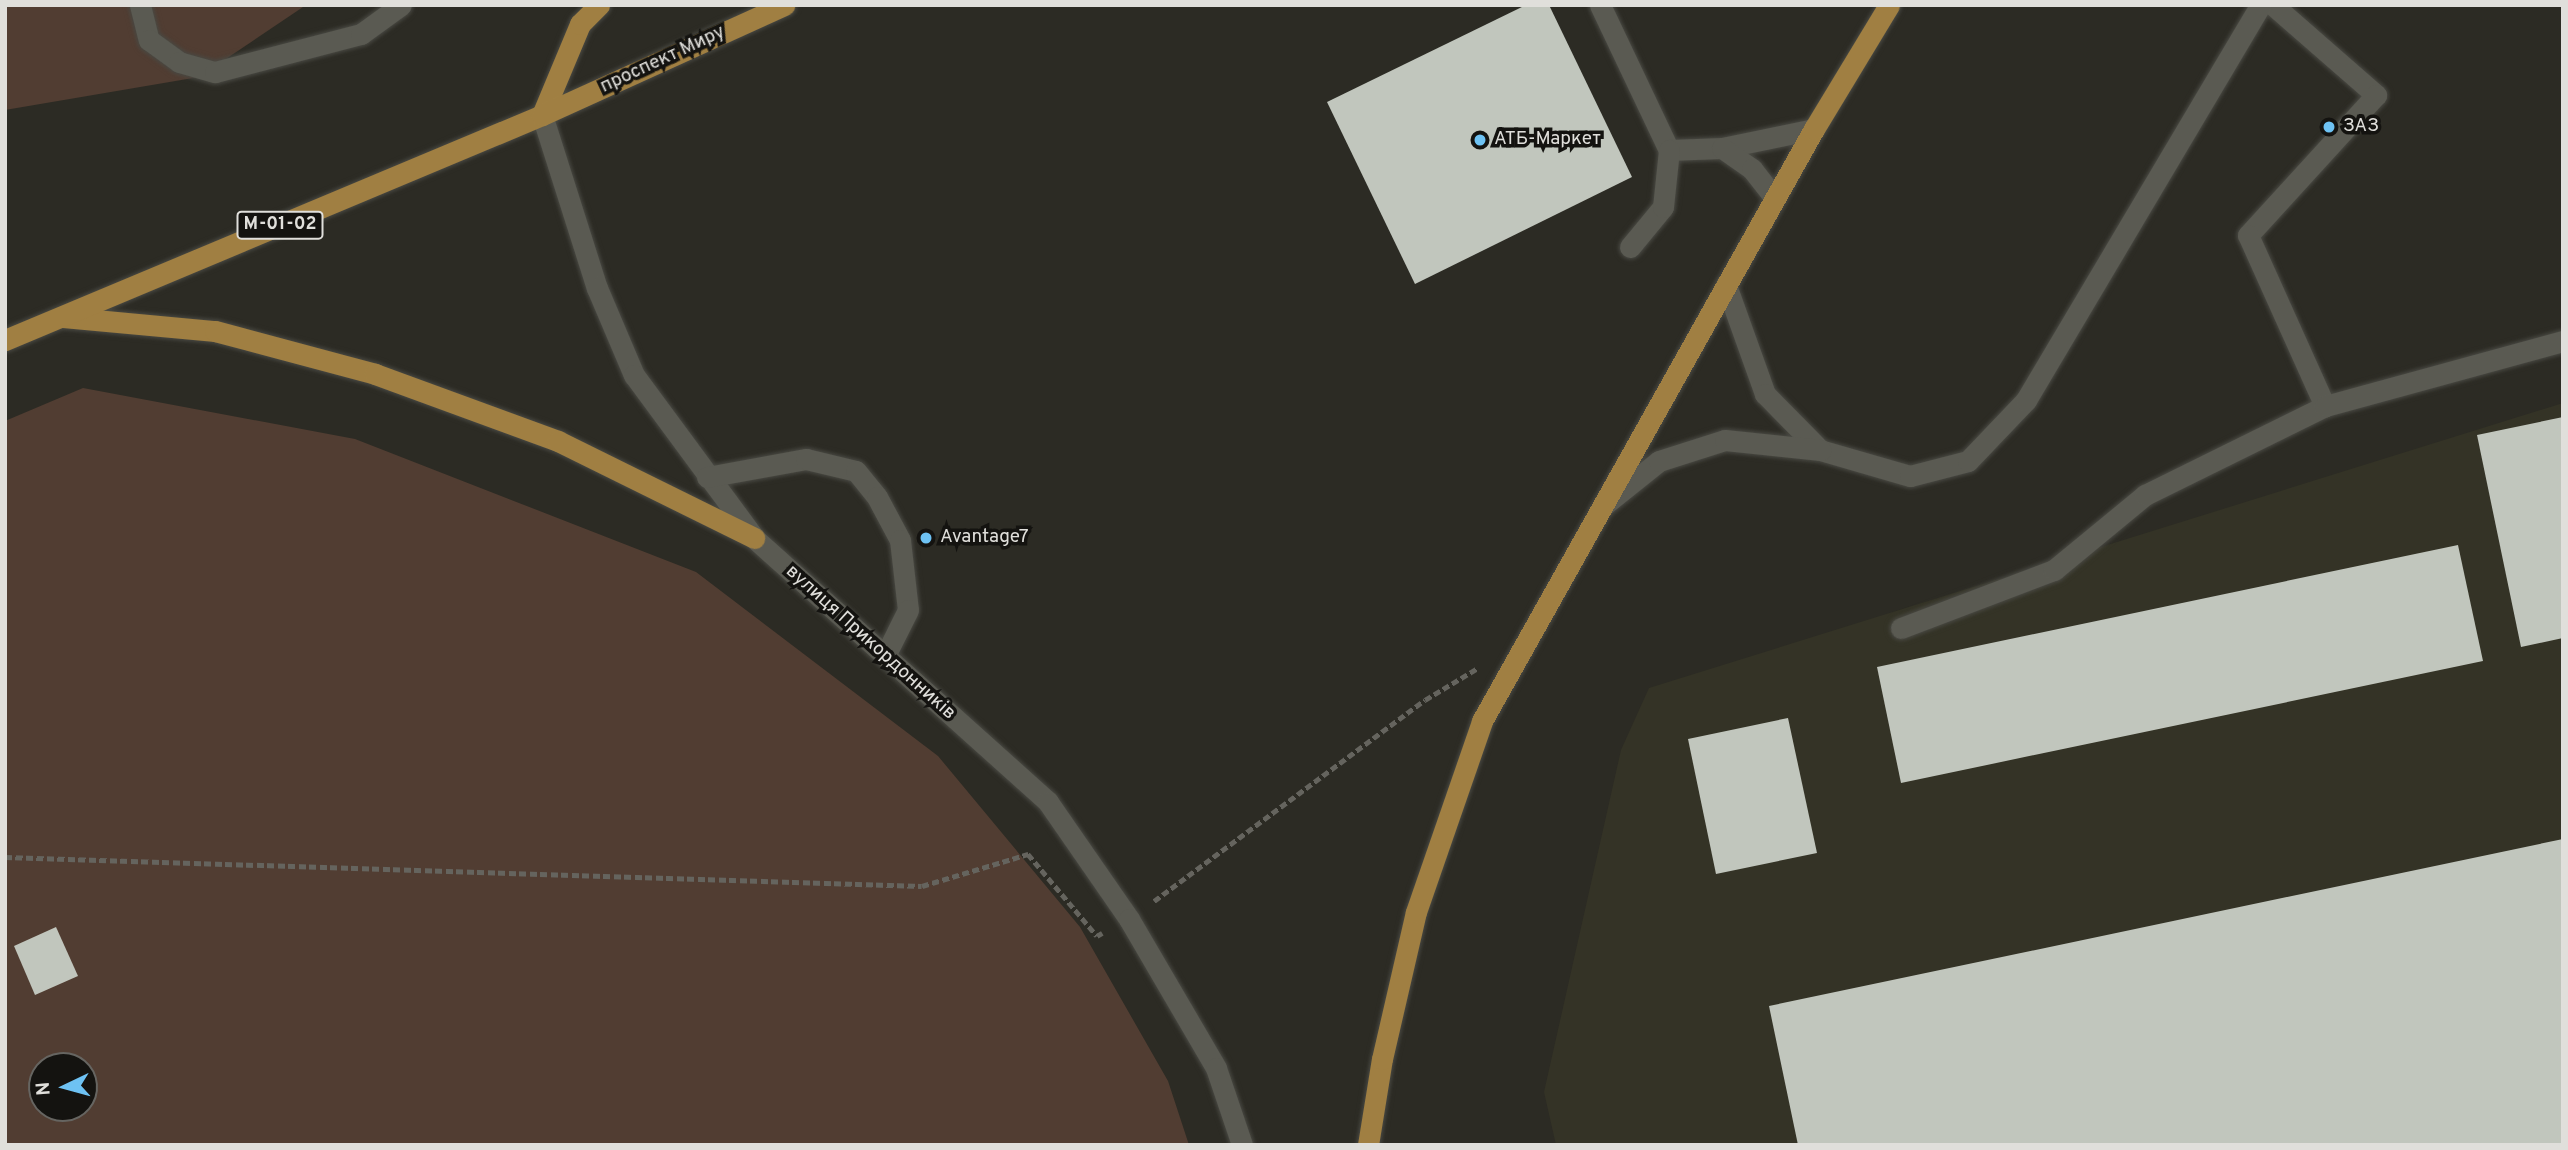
<!DOCTYPE html>
<html>
<head>
<meta charset="utf-8">
<style>
  body { margin:0 }
  #map { position:relative; width:2568px; height:1150px; overflow:hidden; background:#2c2b24; font-family:Overpass,sans-serif }
  div>[style] { position:absolute }
  [style*='--x'] { left:calc(var(--x)*1px); top:calc(var(--y)*1px); width:calc(var(--w)*1px); rotate:calc(var(--a)*1deg) }
  .built>* { inset:0; background:#343326 }
  .green>* { inset:0; background:#513d32 }
  .building>* { inset:0; background:#c1c6bd }
  .path>* { height:4.5px; margin-top:-2.25px; transform-origin:0; background:repeating-linear-gradient(90deg,#65645e 0 7px,transparent 0 10.5px) }
  .roads { filter:drop-shadow(0 0 2px #494943) drop-shadow(0 0 2px #494943) }
  .minor>* { height:21px; margin:-10.5px; padding:0 10.5px; transform-origin:10.5px; border-radius:10.5px; background:#5a5a52 }
  .major>* { height:21px; margin:-10.5px; padding:0 10.5px; transform-origin:10.5px; border-radius:10.5px; background:#a07f42 }
  .dots>* { width:19px; height:19px; translate:-50% -50%; box-sizing:border-box; border:4px solid #141310; border-radius:50% }
  span { translate:-50% -50%; white-space:nowrap; text-align:center; line-height:1.15; -webkit-text-stroke:7px #141310; paint-order:stroke }
  .shield-label span { padding:2px 5px; background:#141310; border:2px solid; border-radius:5px; -webkit-text-stroke-width:0 }
  .shield-label { font-size:18px; color:#e0dfdb; font-weight:700 }
  .street-label { font-size:19px; color:#e0dfdb }
  .poi-label { font-size:19px; color:#e0dfdb }
  .left { translate:0 -50%; text-align:left }
  .frame { position:absolute; inset:0; border:7px solid #e0dfdb; pointer-events:none }
  .north { position:absolute; left:28px; top:1052px; width:70px; height:70px; box-sizing:border-box; background:#141310; border:2px solid #666561; border-radius:50%; rotate:265deg; font-size:19px; font-weight:700; line-height:28px; text-align:center; color:#e0dfdb }
  .north::after { content:''; display:block; margin:auto; width:24px; height:32px; background:#6ec2f3; clip-path:polygon(50% 0,100% 100%,50% 72%,0 100%) }
</style>
</head>
<body>
<div id="map">
  <div class="built">
    <div style="clip-path:polygon(2563px 403px,2563px 1145px,1556px 1145px,1544px 1092px,1621px 750px,1649px 688px)"></div>
  </div>
  <div class="green">
    <div style="clip-path:polygon(5px 5px,306px 5px,199px 77px,5px 110px)"></div>
    <div style="clip-path:polygon(evenodd,83px 388px,355px 439px,696px 572px,938px 756px,1080px 927px,1168px 1081px,1189px 1145px,5px 1145px,5px 421px,83px 388px,42px 1066px,84px 1066px,84px 1108px,42px 1108px,42px 1066px)"></div>
  </div>
  <div class="building">
    <div style="clip-path:polygon(1526px 5px,1549px 5px,1632px 177px,1415px 284px,1327px 102px)"></div>
    <div style="clip-path:polygon(2563px 417px,2563px 638px,2521px 647px,2477px 435px)"></div>
    <div style="clip-path:polygon(2458px 545px,2483px 661px,1901px 783px,1877px 667px)"></div>
    <div style="clip-path:polygon(1788px 718px,1817px 853px,1716px 874px,1688px 739px)"></div>
    <div style="clip-path:polygon(2563px 839px,2563px 1145px,1798px 1145px,1769px 1006px)"></div>
    <div style="clip-path:polygon(56px 927px,78px 976px,35px 995px,14px 946px)"></div>
  </div>
  <div class="path">
    <div style="--x:5;--y:857;--w:917;--a:1.81"></div>
    <div style="--x:922;--y:886;--w:111;--a:-16.8"></div>
    <div style="--x:1028;--y:854;--w:107;--a:49.9"></div>
    <div style="--x:1097;--y:936;--w:6;--a:-31"></div>
    <div style="--x:1154;--y:901;--w:337;--a:-36.6"></div>
    <div style="--x:1425;--y:700;--w:60;--a:-31.3"></div>
  </div>
  <div class="roads">
    <div class="minor">
      <div style="--x:140;--y:5;--w:36;--a:76"></div>
      <div style="--x:149;--y:40;--w:37;--a:36"></div>
      <div style="--x:179;--y:62;--w:37;--a:16"></div>
      <div style="--x:215;--y:72;--w:151;--a:-14.6"></div>
      <div style="--x:361;--y:34;--w:49;--a:-35.9"></div>
      <div style="--x:1600;--y:5;--w:161;--a:64.6"></div>
      <div style="--x:1669;--y:150;--w:53;--a:-2.2"></div>
      <div style="--x:1722;--y:148;--w:94;--a:-11.7"></div>
      <div style="--x:2273;--y:5;--w:137;--a:41.1"></div>
      <div style="--x:2376;--y:95;--w:190;--a:132.4"></div>
      <div style="--x:2248;--y:235;--w:188;--a:65.8"></div>
      <div style="--x:542;--y:115;--w:182;--a:72.4"></div>
      <div style="--x:597;--y:288;--w:95;--a:67"></div>
      <div style="--x:634;--y:375;--w:202;--a:53.6"></div>
      <div style="--x:754;--y:538;--w:395;--a:41.9"></div>
      <div style="--x:1048;--y:802;--w:142;--a:55.3"></div>
      <div style="--x:1129;--y:919;--w:173;--a:59.7"></div>
      <div style="--x:1216;--y:1068;--w:81;--a:71.3"></div>
      <div style="--x:1722;--y:148;--w:37;--a:35"></div>
      <div style="--x:1752;--y:169;--w:37;--a:52"></div>
      <div style="--x:1630;--y:247;--w:52;--a:-50.5"></div>
      <div style="--x:1663;--y:207;--w:57;--a:-84"></div>
      <div style="--x:1726;--y:285;--w:116;--a:70.3"></div>
      <div style="--x:1765;--y:394;--w:78;--a:45.5"></div>
      <div style="--x:1820;--y:450;--w:94;--a:16.1"></div>
      <div style="--x:1910;--y:476;--w:60;--a:-14.5"></div>
      <div style="--x:1968;--y:461;--w:84;--a:-46.4"></div>
      <div style="--x:2026;--y:400;--w:460;--a:-59.3"></div>
      <div style="--x:707;--y:477;--w:101;--a:-10.3"></div>
      <div style="--x:806;--y:459;--w:51;--a:13.5"></div>
      <div style="--x:856;--y:471;--w:33;--a:51"></div>
      <div style="--x:877;--y:497;--w:49;--a:61.9"></div>
      <div style="--x:900;--y:540;--w:70;--a:83.5"></div>
      <div style="--x:908;--y:610;--w:51;--a:116.6"></div>
      <div style="--x:1604;--y:505;--w:70;--a:-38.7"></div>
      <div style="--x:1659;--y:461;--w:69;--a:-17.7"></div>
      <div style="--x:1725;--y:440;--w:96;--a:6"></div>
      <div style="--x:1901;--y:628;--w:164;--a:-20.8"></div>
      <div style="--x:2054;--y:570;--w:118;--a:-39.5"></div>
      <div style="--x:2145;--y:495;--w:201;--a:-26.3"></div>
      <div style="--x:2325;--y:406;--w:247;--a:-15.3"></div>
    </div>
    <div class="major">
      <div style="--x:542;--y:115;--w:99;--a:-67.3"></div>
      <div style="--x:580;--y:24;--w:27;--a:-45"></div>
      <div style="--x:63;--y:317;--w:153;--a:5.3"></div>
      <div style="--x:215;--y:331;--w:166;--a:15"></div>
      <div style="--x:375;--y:374;--w:195;--a:20.1"></div>
      <div style="--x:558;--y:441;--w:219;--a:26.3"></div>
      <div style="--x:5;--y:340;--w:582;--a:-22.73"></div>
      <div style="--x:542;--y:115;--w:266;--a:-24.4"></div>
      <div style="--x:1368;--y:1145;--w:87;--a:-80.8"></div>
      <div style="--x:1382;--y:1059;--w:151;--a:-77"></div>
      <div style="--x:1416;--y:912;--w:202;--a:-70.9"></div>
      <div style="--x:1482;--y:721;--w:679;--a:-60.72"></div>
      <div style="--x:1814;--y:129;--w:145;--a:-58.8"></div>
    </div>
  </div>
  <div class="dots">
    <div style="left:2329px;top:127px;background:#6ec2f3"></div>
    <div style="left:1480px;top:140px;background:#6ec2f3"></div>
    <div style="left:926px;top:538px;background:#6ec2f3"></div>
  </div>
  <div class="shield-label">
    <span style="left:280px;top:225px">М-01-02</span>
  </div>
  <div class="street-label">
    <span style="left:663px;top:60px;rotate:-25deg">проспект Миру</span>
    <span style="left:870px;top:643px;rotate:42deg">вулиця Прикордонників</span>
  </div>
  <div class="poi-label">
    <span class="left" style="left:2343px;top:127px">ЗАЗ</span>
    <span class="left" style="left:1494px;top:140px">АТБ-Маркет</span>
    <span class="left" style="left:940px;top:538px">Avantage7</span>
  </div>
  <div class="frame"></div>
  <div class="north">N</div>
</div>
</body>
</html>
